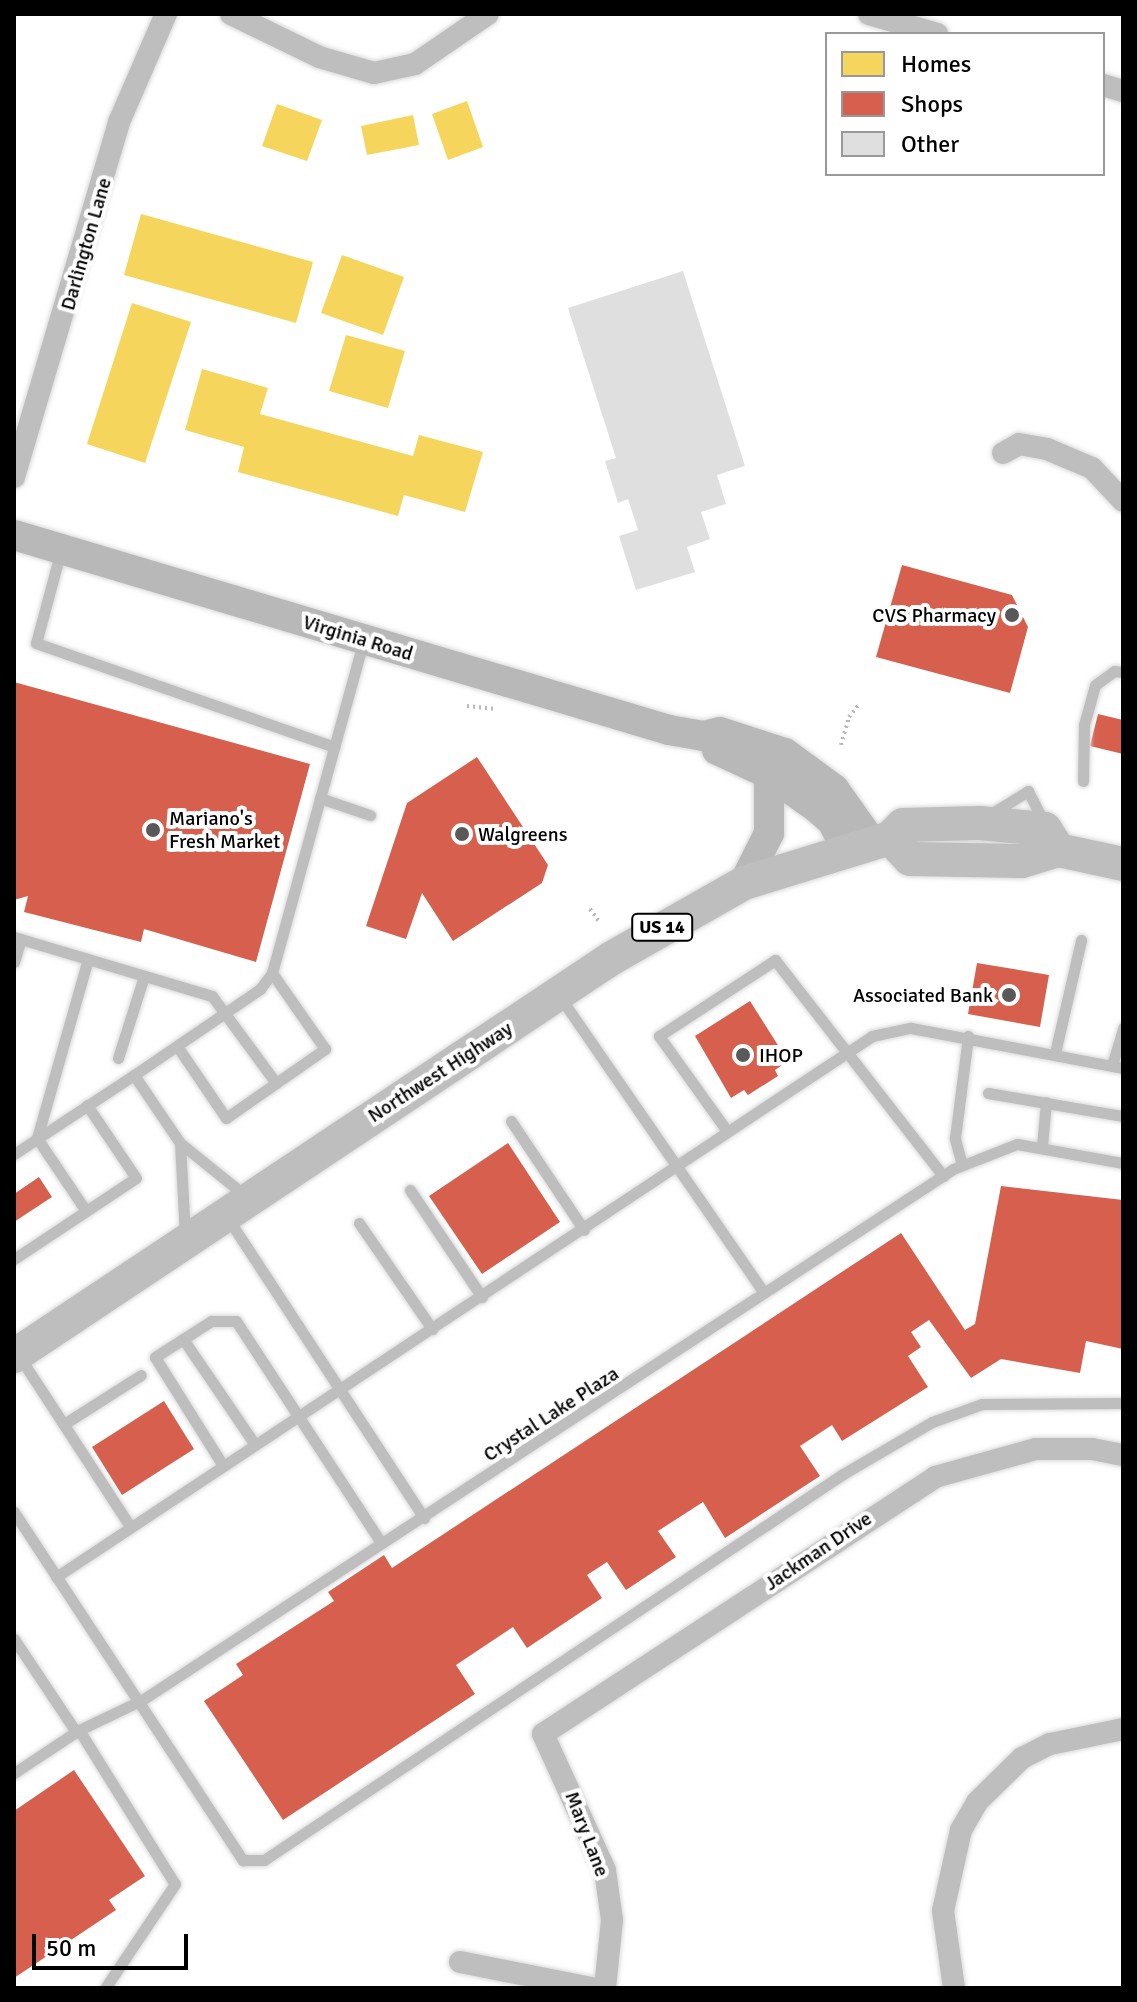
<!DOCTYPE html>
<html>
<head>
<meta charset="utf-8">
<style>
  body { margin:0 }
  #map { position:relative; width:1137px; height:2002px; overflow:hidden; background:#fff; font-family:Signika,sans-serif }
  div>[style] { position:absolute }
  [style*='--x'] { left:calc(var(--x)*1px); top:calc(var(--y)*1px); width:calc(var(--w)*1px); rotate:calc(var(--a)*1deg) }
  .homes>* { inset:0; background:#f6d55c }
  .shops>* { inset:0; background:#d6604d }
  .building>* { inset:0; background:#dfdfdf }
  .path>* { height:4px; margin-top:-2px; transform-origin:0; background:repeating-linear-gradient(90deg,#b9b9b9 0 2px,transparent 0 6px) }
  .roads { filter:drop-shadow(0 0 2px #dbdbdb) drop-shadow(0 0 2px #dbdbdb) }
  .lane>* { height:11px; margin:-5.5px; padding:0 5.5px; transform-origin:5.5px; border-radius:5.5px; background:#bebebe }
  .street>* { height:22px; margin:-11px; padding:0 11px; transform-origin:11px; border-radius:11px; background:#bebebe }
  .secondary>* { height:30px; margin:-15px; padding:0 15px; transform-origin:15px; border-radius:15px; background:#b8b8b8 }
  .primary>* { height:34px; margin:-17px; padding:0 17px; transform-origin:17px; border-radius:17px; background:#bebebe }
  .dots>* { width:22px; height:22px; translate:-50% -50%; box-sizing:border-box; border:4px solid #fff; border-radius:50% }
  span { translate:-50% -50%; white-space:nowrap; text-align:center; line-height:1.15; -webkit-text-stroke:8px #fff; paint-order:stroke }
  .shield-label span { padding:2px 6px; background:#fff; border:2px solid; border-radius:6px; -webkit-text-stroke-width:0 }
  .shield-label { font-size:18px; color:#000; font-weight:700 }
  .street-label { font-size:20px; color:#000 }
  .poi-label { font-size:20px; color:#000 }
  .right { translate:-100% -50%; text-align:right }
  .left { translate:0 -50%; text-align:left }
  .frame { position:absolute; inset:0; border:16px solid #000; pointer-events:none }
  .legend { position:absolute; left:825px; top:32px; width:280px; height:144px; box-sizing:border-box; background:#fff; border:2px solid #999; margin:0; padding:10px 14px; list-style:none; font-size:24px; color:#000 }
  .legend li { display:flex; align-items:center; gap:16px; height:40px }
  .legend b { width:40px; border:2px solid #999 }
  .scale { position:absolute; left:32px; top:1934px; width:156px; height:36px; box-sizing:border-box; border:4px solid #000; border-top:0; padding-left:10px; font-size:24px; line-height:28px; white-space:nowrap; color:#000; -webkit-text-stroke:6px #fff; paint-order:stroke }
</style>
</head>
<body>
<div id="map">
  <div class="homes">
    <div style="clip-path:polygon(467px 101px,483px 147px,448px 160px,432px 114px)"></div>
    <div style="clip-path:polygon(277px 104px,322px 120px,307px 161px,262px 146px)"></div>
    <div style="clip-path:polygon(413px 115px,419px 145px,367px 155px,361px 126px)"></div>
    <div style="clip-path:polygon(141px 214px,313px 262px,296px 323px,124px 275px)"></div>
    <div style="clip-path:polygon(342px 255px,404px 277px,383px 335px,321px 313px)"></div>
    <div style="clip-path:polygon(132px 303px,191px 322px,145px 463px,87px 444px)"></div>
    <div style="clip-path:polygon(346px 335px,405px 351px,388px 408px,329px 391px)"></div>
    <div style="clip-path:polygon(202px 369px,268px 388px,260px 414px,413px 456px,419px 435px,483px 452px,465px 512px,404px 495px,398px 516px,238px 472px,244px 447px,185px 430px)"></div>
  </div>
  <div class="shops">
    <div style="clip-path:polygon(902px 565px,1012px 595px,1028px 627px,1010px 693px,876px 657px)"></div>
    <div style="clip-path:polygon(14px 682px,310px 764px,256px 962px,144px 929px,141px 942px,24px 912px,28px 896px,14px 900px)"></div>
    <div style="clip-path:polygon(1098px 714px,1123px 720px,1123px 754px,1090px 746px)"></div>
    <div style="clip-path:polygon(477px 757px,548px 865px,542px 883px,453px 941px,422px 893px,406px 939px,366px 926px,407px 803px)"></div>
    <div style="clip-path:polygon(977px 963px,1049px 975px,1040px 1027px,968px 1014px)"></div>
    <div style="clip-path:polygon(750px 1001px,788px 1061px,775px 1070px,778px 1076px,748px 1095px,744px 1090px,731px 1098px,695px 1036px)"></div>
    <div style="clip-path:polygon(508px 1143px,560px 1222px,482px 1274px,429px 1196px)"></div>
    <div style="clip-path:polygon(39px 1177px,52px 1197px,14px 1222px,14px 1194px)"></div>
    <div style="clip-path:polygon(1001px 1186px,1123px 1200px,1123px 1349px,1086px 1341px,1080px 1373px,1001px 1359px,971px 1378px,929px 1320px,911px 1332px,921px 1347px,908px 1356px,928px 1387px,842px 1441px,832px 1425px,800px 1446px,820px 1476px,725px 1538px,703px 1502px,658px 1531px,676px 1557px,626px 1590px,607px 1562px,587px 1575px,602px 1598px,527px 1648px,513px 1627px,456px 1665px,475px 1694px,283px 1820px,204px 1701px,243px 1675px,236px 1664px,334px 1601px,328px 1592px,384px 1555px,392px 1568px,901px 1233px,965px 1330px,975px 1324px)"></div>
    <div style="clip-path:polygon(164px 1401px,194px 1449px,122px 1495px,92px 1447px)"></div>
    <div style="clip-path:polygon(74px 1770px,145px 1876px,109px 1900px,116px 1910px,14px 1978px,14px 1811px)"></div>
  </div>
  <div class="building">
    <div style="clip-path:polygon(683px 271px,745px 466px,717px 475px,726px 504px,701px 512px,710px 539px,687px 547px,695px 572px,636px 590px,619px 536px,638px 530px,628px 499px,618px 503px,605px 461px,616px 458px,568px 308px)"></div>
  </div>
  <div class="path">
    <div style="--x:467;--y:706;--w:27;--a:6"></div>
    <div style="--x:841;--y:745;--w:29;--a:-74"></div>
    <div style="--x:849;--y:717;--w:16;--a:-52"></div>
    <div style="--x:590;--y:909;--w:17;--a:54"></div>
  </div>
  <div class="roads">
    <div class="lane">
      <div style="--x:61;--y:550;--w:96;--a:105"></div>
      <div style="--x:36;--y:643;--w:316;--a:19.2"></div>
      <div style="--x:1083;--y:781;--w:56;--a:-89"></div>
      <div style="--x:1084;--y:725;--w:41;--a:-74.6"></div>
      <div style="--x:1095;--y:685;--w:24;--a:-36"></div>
      <div style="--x:1114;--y:671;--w:9;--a:6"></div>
      <div style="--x:320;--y:798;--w:53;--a:18.8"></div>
      <div style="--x:989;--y:815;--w:46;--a:-31.6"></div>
      <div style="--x:1028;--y:791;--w:36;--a:63"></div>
      <div style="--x:14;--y:937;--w:207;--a:16.6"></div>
      <div style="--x:212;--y:996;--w:108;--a:53.7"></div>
      <div style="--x:14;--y:962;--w:24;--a:-73"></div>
      <div style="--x:560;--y:997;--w:359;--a:55.4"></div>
      <div style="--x:177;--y:1046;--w:87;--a:55.8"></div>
      <div style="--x:226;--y:1118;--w:121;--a:-34.9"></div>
      <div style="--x:325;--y:1049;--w:93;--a:-124.9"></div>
      <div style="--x:1055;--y:1053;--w:116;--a:-77"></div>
      <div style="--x:118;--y:1058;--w:86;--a:-72.4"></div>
      <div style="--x:1112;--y:1065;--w:39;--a:-73"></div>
      <div style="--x:988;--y:1093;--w:137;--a:9.7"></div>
      <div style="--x:511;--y:1121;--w:131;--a:56.2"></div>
      <div style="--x:727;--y:1131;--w:117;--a:-125.6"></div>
      <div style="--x:659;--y:1036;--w:139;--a:-33.2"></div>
      <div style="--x:775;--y:960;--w:274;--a:52.1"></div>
      <div style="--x:180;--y:1143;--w:91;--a:86.9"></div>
      <div style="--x:1042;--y:1146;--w:44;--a:-84.8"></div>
      <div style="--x:14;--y:1154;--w:144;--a:-33.4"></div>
      <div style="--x:962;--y:1165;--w:28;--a:-105"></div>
      <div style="--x:955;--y:1138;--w:103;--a:-82.7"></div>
      <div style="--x:410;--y:1190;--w:129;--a:56.1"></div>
      <div style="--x:247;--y:1197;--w:86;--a:-141.1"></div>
      <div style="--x:180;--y:1143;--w:82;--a:-124.1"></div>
      <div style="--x:134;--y:1075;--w:153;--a:-34.3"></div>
      <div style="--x:260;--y:989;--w:20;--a:-53"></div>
      <div style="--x:272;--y:973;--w:345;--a:-74.6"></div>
      <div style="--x:86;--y:1211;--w:88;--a:-123.9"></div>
      <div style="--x:37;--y:1138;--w:186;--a:-74.1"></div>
      <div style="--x:227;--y:1217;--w:360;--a:56.8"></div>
      <div style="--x:359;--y:1223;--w:129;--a:55.4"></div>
      <div style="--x:14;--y:1259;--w:146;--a:-33.6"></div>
      <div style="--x:136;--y:1178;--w:88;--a:-123.9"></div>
      <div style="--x:183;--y:1339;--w:126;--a:55.7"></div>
      <div style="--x:19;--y:1356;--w:203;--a:56.9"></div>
      <div style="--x:64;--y:1424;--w:91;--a:-32.5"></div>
      <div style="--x:222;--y:1464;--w:126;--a:-122.1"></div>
      <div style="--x:155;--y:1357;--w:67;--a:-32.7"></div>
      <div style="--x:211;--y:1321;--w:25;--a:0"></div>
      <div style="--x:236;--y:1321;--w:263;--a:56.8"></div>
      <div style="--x:14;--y:1512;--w:417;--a:56.7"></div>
      <div style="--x:243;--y:1860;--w:21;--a:0"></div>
      <div style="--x:264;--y:1860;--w:696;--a:-33.69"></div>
      <div style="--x:843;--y:1474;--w:103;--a:-30.3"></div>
      <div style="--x:932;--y:1422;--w:53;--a:-19.8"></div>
      <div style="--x:982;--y:1404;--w:141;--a:-0.4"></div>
      <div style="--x:56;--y:1577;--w:979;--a:-33.54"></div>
      <div style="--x:872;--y:1036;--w:40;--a:-12"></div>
      <div style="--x:911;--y:1028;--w:216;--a:10.7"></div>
      <div style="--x:14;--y:1639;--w:112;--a:56.3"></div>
      <div style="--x:79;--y:1730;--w:181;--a:58.1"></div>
      <div style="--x:175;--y:1884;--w:125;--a:123.9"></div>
      <div style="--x:14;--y:1773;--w:78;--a:-33.5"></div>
      <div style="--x:79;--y:1730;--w:70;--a:-25.5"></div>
      <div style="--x:142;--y:1700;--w:969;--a:-33.21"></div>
      <div style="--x:953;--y:1169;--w:69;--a:-21.3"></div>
      <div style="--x:1017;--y:1144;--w:108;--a:10.2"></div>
    </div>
    <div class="street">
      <div style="--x:231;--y:14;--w:98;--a:26"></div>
      <div style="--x:319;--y:57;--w:57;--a:16.2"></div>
      <div style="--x:374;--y:73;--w:42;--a:-12.4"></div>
      <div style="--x:415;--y:64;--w:88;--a:-34.4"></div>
      <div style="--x:869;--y:14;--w:71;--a:16.4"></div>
      <div style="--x:1103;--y:85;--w:21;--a:17"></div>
      <div style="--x:1003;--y:453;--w:18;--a:-29"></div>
      <div style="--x:1019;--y:444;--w:28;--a:10"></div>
      <div style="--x:1047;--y:449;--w:49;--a:22.9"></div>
      <div style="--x:1092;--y:468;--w:45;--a:46.8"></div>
      <div style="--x:14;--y:477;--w:370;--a:-73.5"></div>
      <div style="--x:119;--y:122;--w:118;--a:-66.5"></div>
      <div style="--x:460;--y:1962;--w:134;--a:11.2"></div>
      <div style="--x:605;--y:1988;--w:68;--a:-84.1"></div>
      <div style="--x:612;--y:1920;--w:50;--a:-98"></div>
      <div style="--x:605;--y:1870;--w:149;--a:-114.5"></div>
      <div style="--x:543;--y:1734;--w:469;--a:-33.2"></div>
      <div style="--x:935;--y:1477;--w:105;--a:-15.5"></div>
      <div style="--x:1036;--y:1449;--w:56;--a:0"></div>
      <div style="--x:1092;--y:1449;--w:32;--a:11"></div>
      <div style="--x:954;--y:1988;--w:78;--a:-98.1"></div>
      <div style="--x:943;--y:1911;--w:83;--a:-77.5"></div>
      <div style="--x:961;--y:1830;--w:32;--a:-60"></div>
      <div style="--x:977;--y:1802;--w:63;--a:-44.4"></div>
      <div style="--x:1022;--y:1758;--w:31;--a:-27"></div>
      <div style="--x:1050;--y:1744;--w:75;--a:-11.6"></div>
    </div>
    <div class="secondary">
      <div style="--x:14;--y:535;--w:683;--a:16.58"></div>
      <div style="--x:669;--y:730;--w:35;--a:10"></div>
      <div style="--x:703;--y:736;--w:17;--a:-13"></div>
      <div style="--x:720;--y:732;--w:68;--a:17.9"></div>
      <div style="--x:785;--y:753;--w:61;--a:36.3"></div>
      <div style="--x:834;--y:789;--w:64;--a:54.6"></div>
      <div style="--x:717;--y:750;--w:57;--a:24.8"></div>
      <div style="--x:769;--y:774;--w:59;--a:35.3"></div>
      <div style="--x:817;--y:808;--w:20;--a:41"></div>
      <div style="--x:832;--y:821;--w:30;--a:63"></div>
      <div style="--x:744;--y:883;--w:56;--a:-63.4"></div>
      <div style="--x:769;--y:833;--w:59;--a:-90"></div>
    </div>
    <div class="primary">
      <div style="--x:890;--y:838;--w:29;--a:46"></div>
      <div style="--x:910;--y:859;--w:112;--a:1"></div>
      <div style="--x:1022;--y:861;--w:38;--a:-17"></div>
      <div style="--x:1058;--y:850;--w:66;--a:12.2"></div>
      <div style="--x:14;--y:1356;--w:718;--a:-33.65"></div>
      <div style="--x:612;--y:958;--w:152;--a:-29.6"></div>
      <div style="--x:744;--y:883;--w:153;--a:-17.1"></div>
      <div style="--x:890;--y:838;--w:18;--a:-45"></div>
      <div style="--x:903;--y:825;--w:76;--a:-1.5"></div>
      <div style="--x:979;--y:823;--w:66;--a:5.2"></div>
      <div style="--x:1045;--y:829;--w:25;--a:58"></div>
    </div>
  </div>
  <div class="dots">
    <div style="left:1012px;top:615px;background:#595959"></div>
    <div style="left:153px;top:830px;background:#595959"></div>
    <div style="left:462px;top:834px;background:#595959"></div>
    <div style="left:1009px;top:995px;background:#595959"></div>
    <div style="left:743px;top:1055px;background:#595959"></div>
  </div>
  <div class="shield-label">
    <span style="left:662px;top:927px">US 14</span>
  </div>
  <div class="street-label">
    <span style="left:86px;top:244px;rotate:-74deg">Darlington Lane</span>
    <span style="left:358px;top:638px;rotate:17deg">Virginia Road</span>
    <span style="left:440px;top:1072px;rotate:-33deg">Northwest Highway</span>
    <span style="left:551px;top:1414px;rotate:-33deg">Crystal Lake Plaza</span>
    <span style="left:818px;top:1551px;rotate:-34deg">Jackman Drive</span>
    <span style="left:587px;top:1834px;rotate:69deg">Mary Lane</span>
  </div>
  <div class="poi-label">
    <span class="right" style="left:996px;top:615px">CVS Pharmacy</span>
    <span class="left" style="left:169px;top:830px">Mariano's<br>Fresh Market</span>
    <span class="left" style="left:478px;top:834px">Walgreens</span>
    <span class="right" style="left:993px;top:995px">Associated Bank</span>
    <span class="left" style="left:759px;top:1055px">IHOP</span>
  </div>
  <div class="frame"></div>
  <ul class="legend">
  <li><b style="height:22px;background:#f6d55c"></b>Homes</li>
  <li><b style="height:22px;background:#d6604d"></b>Shops</li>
  <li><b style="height:22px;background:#dfdfdf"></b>Other</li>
  </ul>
  <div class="scale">50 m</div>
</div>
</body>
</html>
